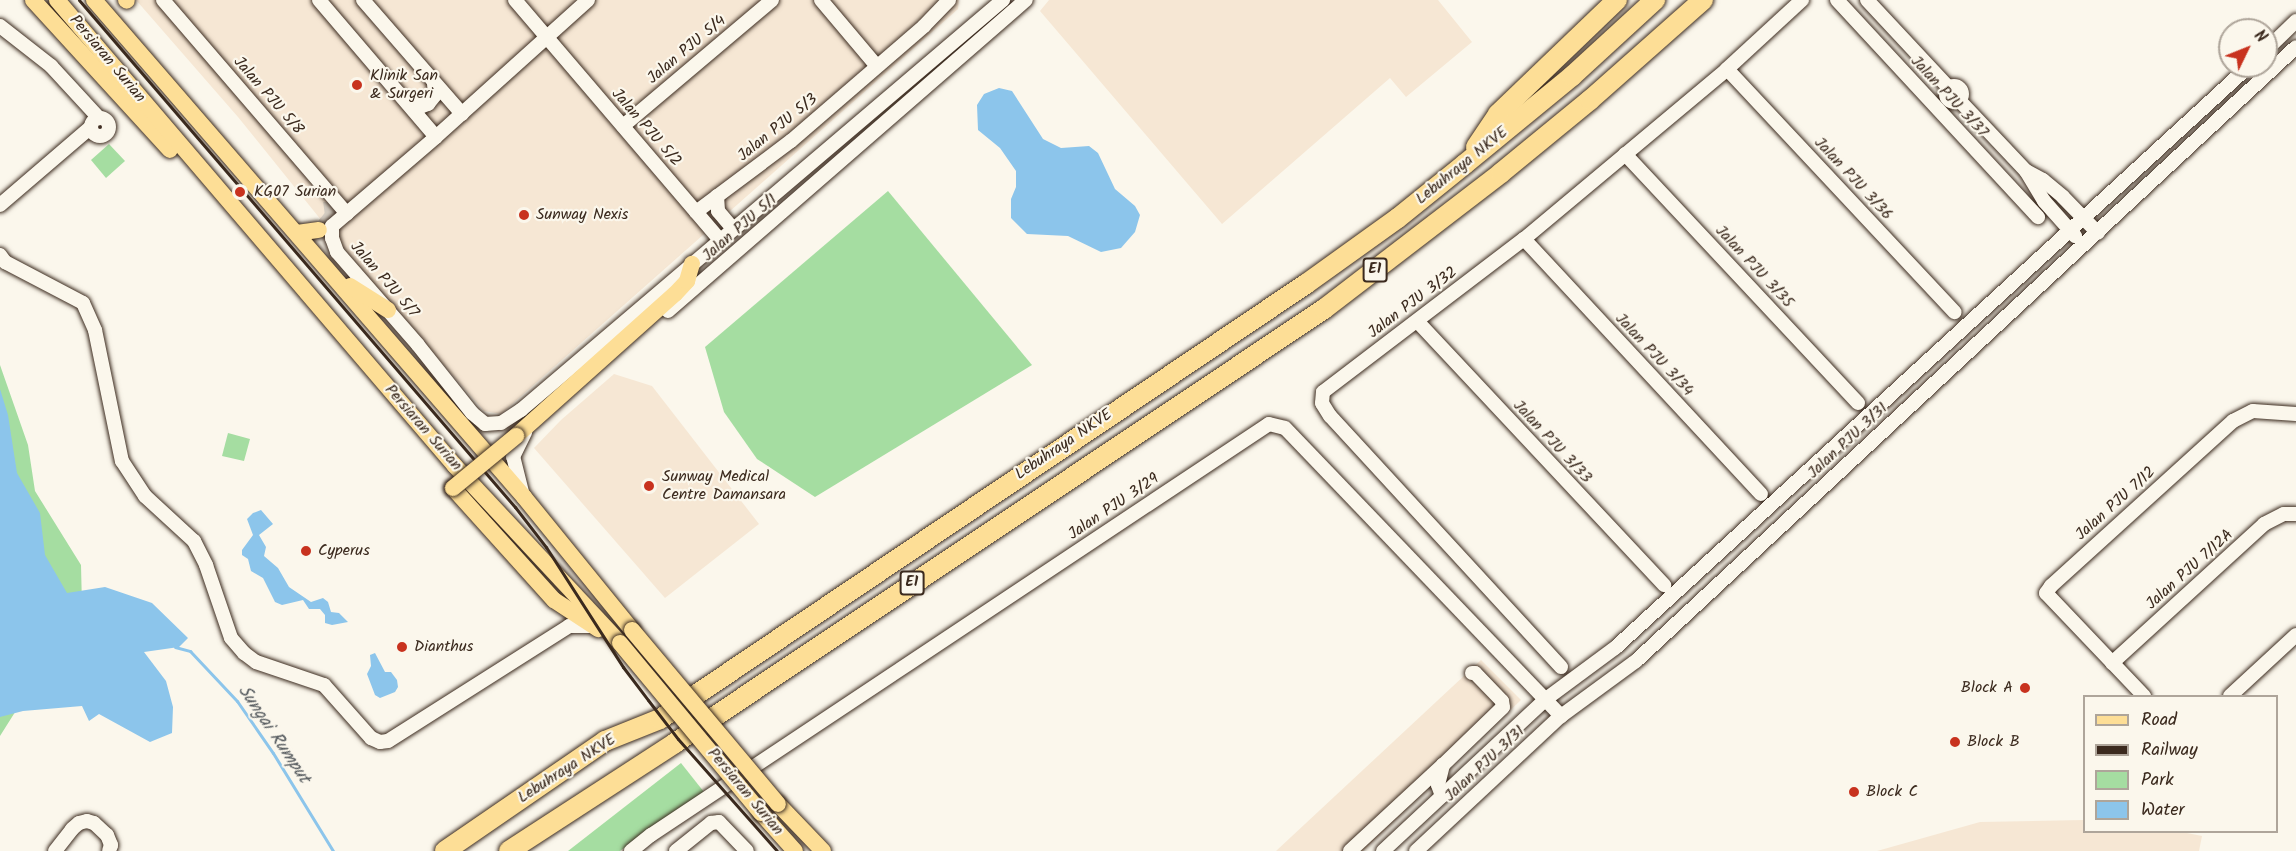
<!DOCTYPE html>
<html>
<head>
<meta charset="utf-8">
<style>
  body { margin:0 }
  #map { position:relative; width:2296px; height:851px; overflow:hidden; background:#fbf7ec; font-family:Kalam,sans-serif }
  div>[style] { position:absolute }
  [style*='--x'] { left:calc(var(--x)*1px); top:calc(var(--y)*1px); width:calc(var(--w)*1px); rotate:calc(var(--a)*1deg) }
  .built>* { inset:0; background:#f6e7d4 }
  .green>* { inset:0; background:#a5dda1 }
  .water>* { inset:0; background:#8cc5eb }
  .stream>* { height:3px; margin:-1.5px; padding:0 1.5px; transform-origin:1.5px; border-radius:1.5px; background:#8cc5eb }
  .minor-tunnel>* { height:14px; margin-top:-7px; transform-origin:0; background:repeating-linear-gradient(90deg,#d5cec3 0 14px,transparent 0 21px) }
  .roads { filter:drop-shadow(0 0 2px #3b2a1e) drop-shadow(0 0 2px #3b2a1e) }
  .minor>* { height:14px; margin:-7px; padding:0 7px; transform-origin:7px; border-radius:7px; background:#fbf7ec }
  .minor>.ring { margin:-7px; padding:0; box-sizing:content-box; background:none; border:14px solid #fbf7ec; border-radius:50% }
  .major>* { height:16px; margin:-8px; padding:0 8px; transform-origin:8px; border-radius:8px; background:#fdde96 }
  .highway>* { height:20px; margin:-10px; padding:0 10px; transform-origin:10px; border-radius:10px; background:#fdde96 }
  .rail>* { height:3px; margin:-1.5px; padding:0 1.5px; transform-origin:1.5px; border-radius:1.5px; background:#3b2a1e }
  .bridges { filter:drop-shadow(0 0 2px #3b2a1e) drop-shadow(0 0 2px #3b2a1e) }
  .major-bridge>* { height:16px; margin:-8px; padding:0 8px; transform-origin:8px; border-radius:8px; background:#fdde96 }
  .dots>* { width:16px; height:16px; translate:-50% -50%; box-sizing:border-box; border:3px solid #fbf7ec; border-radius:50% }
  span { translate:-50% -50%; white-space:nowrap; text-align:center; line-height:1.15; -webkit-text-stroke:4.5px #fbf7ec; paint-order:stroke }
  .shield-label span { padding:2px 4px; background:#fbf7ec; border:2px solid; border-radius:4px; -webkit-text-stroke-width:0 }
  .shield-label { font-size:15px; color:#3b2a1e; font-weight:700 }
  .street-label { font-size:16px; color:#3b2a1e }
  .poi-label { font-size:16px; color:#3b2a1e }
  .left { translate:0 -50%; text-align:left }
  .right { translate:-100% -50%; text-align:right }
  .water-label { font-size:18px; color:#53585c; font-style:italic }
  .legend { position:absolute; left:2083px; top:695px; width:195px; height:138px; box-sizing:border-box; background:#fbf7ec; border:2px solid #aea59a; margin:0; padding:8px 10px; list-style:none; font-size:18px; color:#3b2a1e }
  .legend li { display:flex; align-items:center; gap:12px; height:30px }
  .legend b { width:30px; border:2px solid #aea59a }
  .north { position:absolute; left:2218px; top:18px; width:60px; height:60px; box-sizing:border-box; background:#fbf7ec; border:2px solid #aea59a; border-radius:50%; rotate:47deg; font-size:16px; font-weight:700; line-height:24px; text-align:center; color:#3b2a1e }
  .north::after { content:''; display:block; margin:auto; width:21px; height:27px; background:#c8321e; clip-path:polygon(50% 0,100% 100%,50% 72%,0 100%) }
</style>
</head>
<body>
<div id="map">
  <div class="built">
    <div style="clip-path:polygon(136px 0,959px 0,958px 9px,501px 414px,484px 411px,363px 272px,238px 117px)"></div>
    <div style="clip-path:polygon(1049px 0,1438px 0,1472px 42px,1406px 97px,1390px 78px,1222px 224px,1040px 11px)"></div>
    <div style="clip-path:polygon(614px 374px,652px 386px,759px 524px,665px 598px,534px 448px,561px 420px)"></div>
    <div style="clip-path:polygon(1481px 660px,1521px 700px,1363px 851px,1276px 851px)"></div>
    <div style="clip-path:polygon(2084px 820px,2084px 832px,2182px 832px,2202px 836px,2199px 851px,1877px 851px,1980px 822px)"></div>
  </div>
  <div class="green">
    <div style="clip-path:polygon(109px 144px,125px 161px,106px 178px,91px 160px)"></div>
    <div style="clip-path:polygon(888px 191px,1032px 365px,815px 497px,757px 459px,724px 412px,705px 347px)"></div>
    <div style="clip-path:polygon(0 365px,28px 445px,35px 491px,81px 565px,82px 606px,0 736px)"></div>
    <div style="clip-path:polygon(228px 433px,250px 439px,244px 461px,222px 456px)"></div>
    <div style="clip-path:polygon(681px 763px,704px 792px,620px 851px,568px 851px)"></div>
  </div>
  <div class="water">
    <div style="clip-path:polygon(999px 88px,1012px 91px,1043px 139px,1061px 148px,1089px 146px,1098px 153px,1115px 189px,1135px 206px,1140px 215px,1135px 232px,1121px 248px,1101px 252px,1068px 236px,1027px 234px,1011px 218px,1011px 199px,1016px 187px,1016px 171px,1000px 148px,978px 130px,977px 105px,984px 94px)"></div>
    <div style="clip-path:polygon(0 389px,8px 415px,17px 473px,40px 513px,45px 555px,67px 593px,105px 587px,152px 603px,188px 638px,179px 647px,144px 652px,166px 681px,173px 707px,172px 733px,150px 742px,99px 714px,89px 721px,82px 706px,23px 711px,0 717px)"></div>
    <div style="clip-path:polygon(261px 510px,273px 524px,259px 535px,266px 547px,264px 556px,278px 568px,289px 587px,311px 602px,323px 598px,328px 602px,331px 612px,339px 613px,348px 622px,332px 625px,325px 623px,325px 615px,320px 609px,309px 609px,303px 600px,282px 605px,275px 602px,263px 578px,251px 571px,248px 559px,242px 555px,242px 550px,253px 535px,247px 519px,253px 513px)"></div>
    <div style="clip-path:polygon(375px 653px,385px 672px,391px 672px,397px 680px,398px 687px,395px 692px,380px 698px,375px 695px,367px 674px,371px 666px,370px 655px)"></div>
  </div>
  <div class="stream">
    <div style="--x:175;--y:647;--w:16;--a:15"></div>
    <div style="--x:190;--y:651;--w:69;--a:46.8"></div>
    <div style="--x:237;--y:701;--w:63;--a:55.3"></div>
    <div style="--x:273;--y:753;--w:115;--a:58.5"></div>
  </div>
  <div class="minor-tunnel">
    <div style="--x:324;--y:225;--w:13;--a:-51"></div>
    <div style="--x:332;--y:215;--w:22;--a:-98"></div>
  </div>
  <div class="roads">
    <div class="minor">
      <div style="--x:163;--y:0;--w:282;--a:49.3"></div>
      <div style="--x:319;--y:0;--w:180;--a:49.5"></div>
      <div style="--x:363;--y:0;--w:151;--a:49"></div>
      <div style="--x:515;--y:0;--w:316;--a:49.5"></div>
      <div style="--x:588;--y:0;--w:205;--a:138"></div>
      <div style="--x:436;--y:137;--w:137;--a:139.4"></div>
      <div style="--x:332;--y:226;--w:12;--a:90"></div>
      <div style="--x:332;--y:238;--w:15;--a:70"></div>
      <div style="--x:337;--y:252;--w:123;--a:48.9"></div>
      <div style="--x:418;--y:345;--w:87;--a:51.5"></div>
      <div style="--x:472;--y:413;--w:17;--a:40"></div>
      <div style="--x:485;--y:424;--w:16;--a:-4"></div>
      <div style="--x:501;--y:423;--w:24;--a:-33"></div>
      <div style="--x:521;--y:410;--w:633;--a:-40.39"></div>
      <div style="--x:821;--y:0;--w:85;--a:49.8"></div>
      <div style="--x:1837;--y:0;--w:296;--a:47.2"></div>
      <div style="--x:1867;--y:0;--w:119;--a:47"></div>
      <div style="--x:0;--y:26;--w:65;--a:38.1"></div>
      <div style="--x:51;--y:66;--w:71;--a:47.3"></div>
      <div style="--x:2266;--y:50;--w:42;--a:-44"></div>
      <div style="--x:1727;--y:69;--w:333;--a:46.9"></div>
      <div class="ring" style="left:1946px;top:86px;width:2px;height:2px"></div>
      <div style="--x:1959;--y:100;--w:98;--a:46.7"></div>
      <div style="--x:2026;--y:171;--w:19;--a:28"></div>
      <div style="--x:2043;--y:180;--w:26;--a:40"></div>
      <div style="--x:2063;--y:197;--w:50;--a:45.8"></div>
      <div style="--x:407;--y:102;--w:14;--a:21"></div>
      <div style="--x:420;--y:107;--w:9;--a:-21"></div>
      <div style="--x:428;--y:104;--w:11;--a:-52"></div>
      <div style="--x:435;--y:95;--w:12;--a:-95"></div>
      <div class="ring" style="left:91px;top:118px;width:4px;height:4px"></div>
      <div style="--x:623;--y:126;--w:195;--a:-40.2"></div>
      <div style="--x:1625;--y:154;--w:341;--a:46.9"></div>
      <div style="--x:2026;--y:171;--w:35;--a:59"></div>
      <div style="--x:2044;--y:201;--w:47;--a:48.5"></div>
      <div style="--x:717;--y:196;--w:15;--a:86"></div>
      <div style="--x:718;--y:211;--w:23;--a:50"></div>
      <div style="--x:0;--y:205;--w:120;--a:-40.6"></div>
      <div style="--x:696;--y:212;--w:119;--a:-36.8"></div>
      <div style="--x:791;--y:141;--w:176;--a:-40.8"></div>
      <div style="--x:924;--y:26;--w:36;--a:-46"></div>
      <div style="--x:1524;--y:239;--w:348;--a:47.1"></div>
      <div style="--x:0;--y:255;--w:9;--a:54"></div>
      <div style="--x:5;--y:262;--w:88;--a:27.7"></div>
      <div style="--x:83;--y:303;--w:30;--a:66"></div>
      <div style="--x:95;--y:330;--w:134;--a:78.4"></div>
      <div style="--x:122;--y:461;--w:42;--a:56.7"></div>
      <div style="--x:145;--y:496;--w:67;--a:42.6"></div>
      <div style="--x:194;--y:541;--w:27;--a:63"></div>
      <div style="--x:206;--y:565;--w:77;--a:71.1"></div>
      <div style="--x:231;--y:638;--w:20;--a:49"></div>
      <div style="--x:244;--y:653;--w:15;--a:37"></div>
      <div style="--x:256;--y:662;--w:72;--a:18.7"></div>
      <div style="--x:324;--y:685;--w:71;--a:48.4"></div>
      <div style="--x:371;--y:738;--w:10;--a:24"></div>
      <div style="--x:380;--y:742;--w:8;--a:-7"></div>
      <div style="--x:388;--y:741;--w:214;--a:-32.4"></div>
      <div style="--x:569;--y:626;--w:23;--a:0"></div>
      <div style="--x:668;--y:311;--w:474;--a:-41"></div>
      <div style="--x:1417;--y:321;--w:362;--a:46.9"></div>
      <div style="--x:522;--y:492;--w:36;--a:-104"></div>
      <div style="--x:513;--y:457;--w:28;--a:-64"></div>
      <div style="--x:2112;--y:663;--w:206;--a:-42.4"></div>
      <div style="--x:2264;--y:524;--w:22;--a:-27"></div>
      <div style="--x:2284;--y:514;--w:12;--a:0"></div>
      <div style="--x:1561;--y:667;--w:341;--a:-132.6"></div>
      <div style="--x:1330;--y:416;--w:15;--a:-122"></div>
      <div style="--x:1322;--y:403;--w:11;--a:-85"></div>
      <div style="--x:1323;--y:392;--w:253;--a:-37.3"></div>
      <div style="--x:1524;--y:239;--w:265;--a:-39.9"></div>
      <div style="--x:1727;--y:69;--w:102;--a:-42.6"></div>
      <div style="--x:2144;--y:696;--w:142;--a:-133.6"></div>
      <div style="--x:2046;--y:593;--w:9;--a:-54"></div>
      <div style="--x:2051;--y:586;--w:246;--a:-42.2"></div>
      <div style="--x:2233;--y:421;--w:22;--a:-27"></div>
      <div style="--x:2253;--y:411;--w:43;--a:4"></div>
      <div style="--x:2230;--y:696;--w:90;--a:-42.7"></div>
      <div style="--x:1442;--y:796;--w:12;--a:-110"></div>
      <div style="--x:1438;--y:785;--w:21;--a:-76"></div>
      <div style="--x:1443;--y:765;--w:83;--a:-44"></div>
      <div style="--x:1503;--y:707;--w:6;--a:-99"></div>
      <div style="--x:1502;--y:701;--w:39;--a:-134"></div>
      <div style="--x:1475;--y:673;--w:3;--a:180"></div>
      <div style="--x:55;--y:851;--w:28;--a:-52"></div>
      <div style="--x:72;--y:829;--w:9;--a:-41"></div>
      <div style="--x:79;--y:823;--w:8;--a:-14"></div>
      <div style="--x:87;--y:821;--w:7;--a:16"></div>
      <div style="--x:94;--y:823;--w:18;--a:43"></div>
      <div style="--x:107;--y:835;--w:11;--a:68"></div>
      <div style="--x:111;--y:845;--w:6;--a:108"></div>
      <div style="--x:631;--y:851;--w:26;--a:-39"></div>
      <div style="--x:651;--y:835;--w:742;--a:-33.63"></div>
      <div style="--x:1269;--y:424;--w:16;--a:14"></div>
      <div style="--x:1285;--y:428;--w:399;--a:46.2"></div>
      <div style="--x:676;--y:851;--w:45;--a:-38.7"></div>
      <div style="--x:711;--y:823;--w:8;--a:-7"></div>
      <div style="--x:719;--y:822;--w:40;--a:46"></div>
      <div style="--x:1350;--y:851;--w:127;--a:-42.8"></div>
      <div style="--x:1383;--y:851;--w:223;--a:-43"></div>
      <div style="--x:1546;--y:699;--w:86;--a:-36.5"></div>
      <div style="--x:1615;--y:648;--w:861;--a:-42.55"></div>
      <div style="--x:1416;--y:851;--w:198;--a:-43"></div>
      <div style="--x:1561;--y:716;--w:93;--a:-36.3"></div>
      <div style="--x:1636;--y:661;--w:901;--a:-42.93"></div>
    </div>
    <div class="major">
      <div style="--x:33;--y:0;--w:203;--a:47.6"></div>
      <div style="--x:57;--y:0;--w:613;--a:49.5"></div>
      <div style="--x:455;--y:466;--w:242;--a:47"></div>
      <div style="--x:94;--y:0;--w:657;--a:49.13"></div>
      <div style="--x:524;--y:497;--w:171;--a:50.9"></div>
      <div style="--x:126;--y:0;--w:1;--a:45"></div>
      <div style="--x:297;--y:233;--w:22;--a:-8"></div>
      <div style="--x:350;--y:286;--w:45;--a:32.3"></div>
      <div style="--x:516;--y:436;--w:213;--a:-41.8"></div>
      <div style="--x:675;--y:294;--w:18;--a:-47"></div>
      <div style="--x:687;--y:281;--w:18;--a:-74"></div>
      <div style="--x:453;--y:488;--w:151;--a:48"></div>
      <div style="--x:554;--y:600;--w:53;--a:33.4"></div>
      <div style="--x:778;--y:804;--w:65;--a:46.2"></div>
      <div style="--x:761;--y:813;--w:51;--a:48.2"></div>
    </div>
    <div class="highway">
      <div style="--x:1476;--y:147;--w:40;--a:-56"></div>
      <div style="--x:1498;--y:114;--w:165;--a:-43.8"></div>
      <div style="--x:445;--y:851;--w:194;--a:-34.5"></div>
      <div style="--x:605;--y:741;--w:59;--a:-21.8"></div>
      <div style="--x:660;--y:719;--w:779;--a:-33.96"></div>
      <div style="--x:1306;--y:284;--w:113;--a:-35.7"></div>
      <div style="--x:1398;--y:218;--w:86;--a:-38.9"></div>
      <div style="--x:1465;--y:164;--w:139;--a:-39.4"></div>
      <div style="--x:1572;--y:76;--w:113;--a:-42.5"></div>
      <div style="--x:509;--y:851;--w:198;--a:-33"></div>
      <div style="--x:675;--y:743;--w:781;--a:-33.77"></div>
      <div style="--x:1324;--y:309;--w:223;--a:-37.5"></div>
      <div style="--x:1501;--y:173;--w:115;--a:-39.4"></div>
      <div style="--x:1590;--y:100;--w:151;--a:-41.5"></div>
    </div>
  </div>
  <div class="rail">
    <div style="--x:79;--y:0;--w:669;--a:49.31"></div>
    <div style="--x:515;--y:507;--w:51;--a:52.2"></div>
    <div style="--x:546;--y:547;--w:143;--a:57.3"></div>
    <div style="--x:623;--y:667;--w:41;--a:52.9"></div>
    <div style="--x:648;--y:700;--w:49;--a:52.4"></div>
    <div style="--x:678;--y:739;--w:149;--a:48.5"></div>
  </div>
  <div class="bridges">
    <div class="major-bridge">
      <div style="--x:453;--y:488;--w:82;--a:-39.5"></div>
      <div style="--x:632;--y:630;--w:227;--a:50"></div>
      <div style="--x:620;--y:643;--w:221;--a:50.3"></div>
    </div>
  </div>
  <div class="dots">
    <div style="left:357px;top:85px;background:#c8321e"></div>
    <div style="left:240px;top:192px;background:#c8321e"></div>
    <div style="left:524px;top:215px;background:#c8321e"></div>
    <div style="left:649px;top:486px;background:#c8321e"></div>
    <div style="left:306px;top:551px;background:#c8321e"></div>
    <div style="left:402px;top:647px;background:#c8321e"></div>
    <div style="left:2025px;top:688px;background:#c8321e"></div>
    <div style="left:1955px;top:742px;background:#c8321e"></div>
    <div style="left:1854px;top:792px;background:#c8321e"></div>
  </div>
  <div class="shield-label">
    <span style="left:1375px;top:270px">E1</span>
    <span style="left:912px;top:583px">E1</span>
  </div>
  <div class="street-label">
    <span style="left:687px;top:50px;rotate:-40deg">Jalan PJU 5/4</span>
    <span style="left:107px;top:59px;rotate:50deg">Persiaran Surian</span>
    <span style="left:268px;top:96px;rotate:49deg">Jalan PJU 5/8</span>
    <span style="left:1949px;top:97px;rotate:47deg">Jalan PJU 3/37</span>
    <span style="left:646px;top:128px;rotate:49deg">Jalan PJU 5/2</span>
    <span style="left:778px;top:128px;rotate:-39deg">Jalan PJU 5/3</span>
    <span style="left:1462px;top:166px;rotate:-39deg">Lebuhraya NKVE</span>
    <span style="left:1853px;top:179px;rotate:47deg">Jalan PJU 3/36</span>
    <span style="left:740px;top:228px;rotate:-41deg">Jalan PJU 5/1</span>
    <span style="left:1754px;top:267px;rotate:47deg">Jalan PJU 3/35</span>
    <span style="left:384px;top:280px;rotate:49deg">Jalan PJU 5/7</span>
    <span style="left:1413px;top:303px;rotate:-37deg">Jalan PJU 3/32</span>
    <span style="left:1654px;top:355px;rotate:47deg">Jalan PJU 3/34</span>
    <span style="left:423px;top:428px;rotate:49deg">Persiaran Surian</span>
    <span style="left:1848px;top:441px;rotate:-43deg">Jalan PJU 3/31</span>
    <span style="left:1552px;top:442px;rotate:47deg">Jalan PJU 3/33</span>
    <span style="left:1064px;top:445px;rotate:-34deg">Lebuhraya NKVE</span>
    <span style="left:2116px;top:504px;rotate:-42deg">Jalan PJU 7/12</span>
    <span style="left:1114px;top:507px;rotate:-34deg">Jalan PJU 3/29</span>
    <span style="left:2190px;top:570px;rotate:-42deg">Jalan PJU 7/12A</span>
    <span style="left:1485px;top:764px;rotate:-43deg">Jalan PJU 3/31</span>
    <span style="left:567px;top:769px;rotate:-33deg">Lebuhraya NKVE</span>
    <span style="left:745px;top:792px;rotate:50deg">Persiaran Surian</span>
  </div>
  <div class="poi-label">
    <span class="left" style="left:370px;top:85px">Klinik San<br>&amp; Surgeri</span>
    <span class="left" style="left:254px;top:192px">KG07 Surian</span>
    <span class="left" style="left:536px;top:215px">Sunway Nexis</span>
    <span class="left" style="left:662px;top:486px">Sunway Medical<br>Centre Damansara</span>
    <span class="left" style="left:318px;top:551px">Cyperus</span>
    <span class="left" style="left:414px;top:647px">Dianthus</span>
    <span class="right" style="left:2013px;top:688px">Block A</span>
    <span class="left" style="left:1967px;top:742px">Block B</span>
    <span class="left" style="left:1866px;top:792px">Block C</span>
  </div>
  <div class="water-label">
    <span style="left:273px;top:735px;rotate:56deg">Sungai Rumput</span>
  </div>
  <ul class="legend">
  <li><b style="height:8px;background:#fdde96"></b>Road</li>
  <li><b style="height:8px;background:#3b2a1e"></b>Railway</li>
  <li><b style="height:16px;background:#a5dda1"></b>Park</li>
  <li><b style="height:16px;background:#8cc5eb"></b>Water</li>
  </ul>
  <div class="north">N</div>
</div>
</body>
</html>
